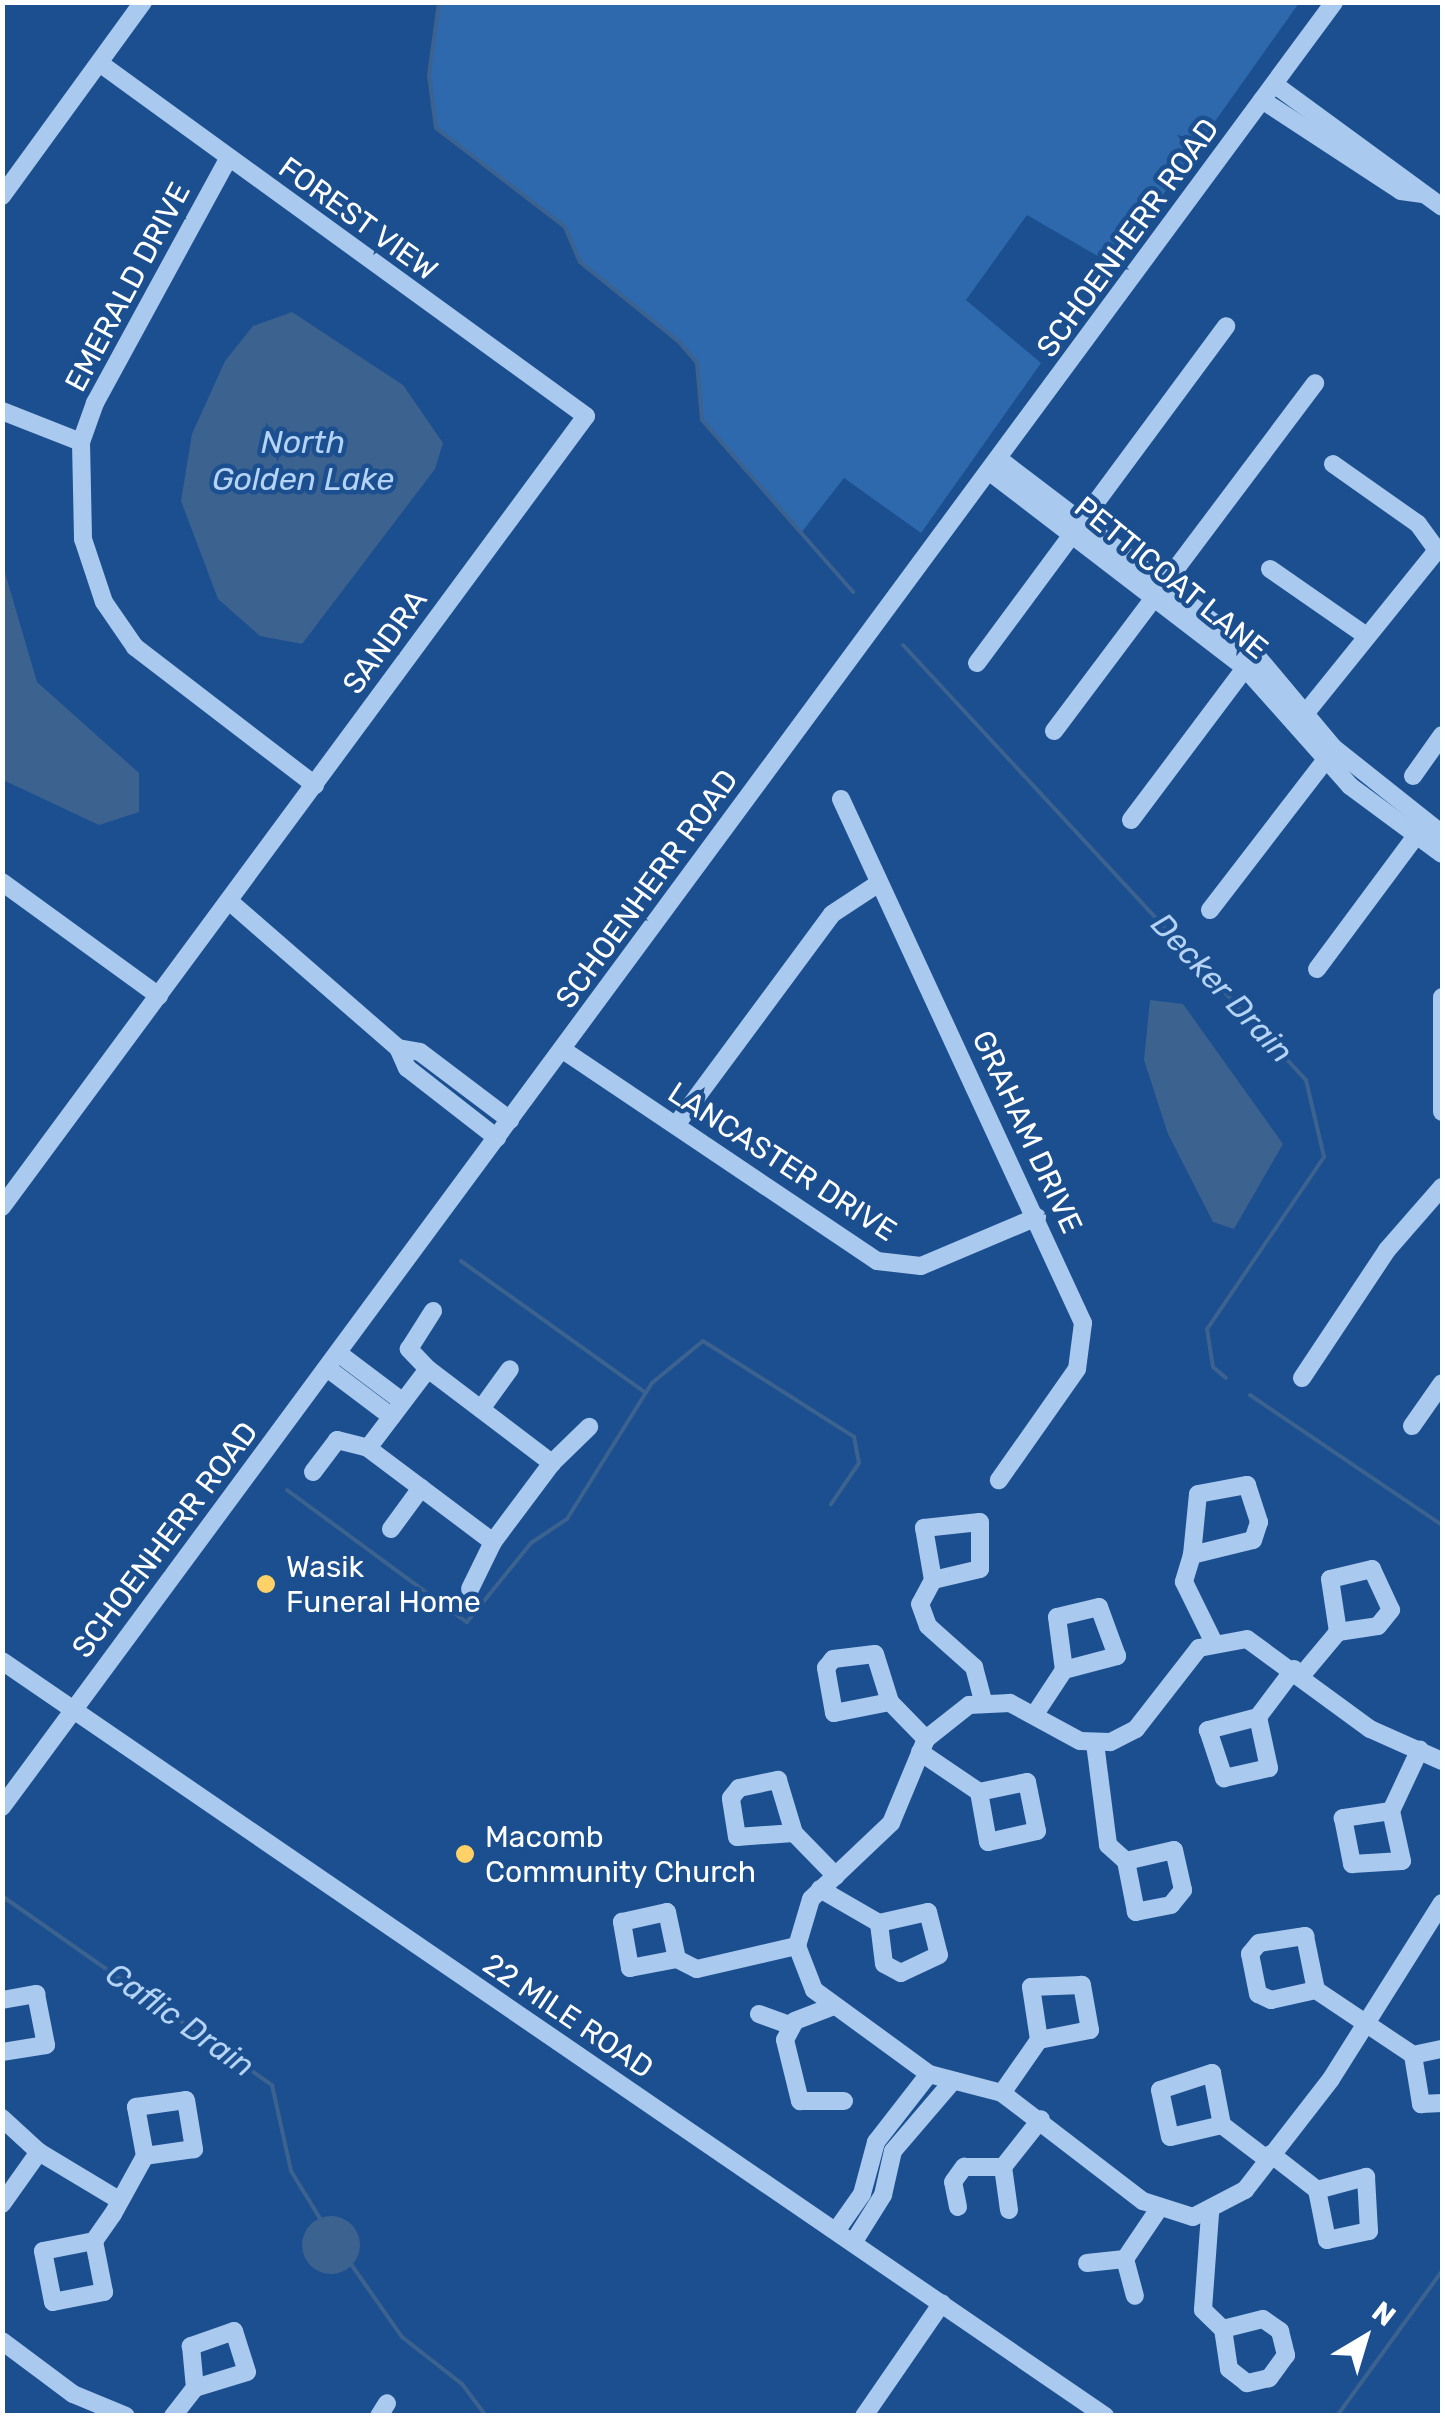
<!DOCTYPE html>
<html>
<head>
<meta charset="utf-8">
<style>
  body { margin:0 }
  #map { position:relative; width:1445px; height:2418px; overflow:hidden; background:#1b4f8f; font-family:Rubik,sans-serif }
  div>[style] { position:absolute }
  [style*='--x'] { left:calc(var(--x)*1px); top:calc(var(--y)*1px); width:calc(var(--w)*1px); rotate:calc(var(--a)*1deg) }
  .green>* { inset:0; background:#2e69ad }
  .water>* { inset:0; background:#3c6290 }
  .round { border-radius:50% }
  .stream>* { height:4px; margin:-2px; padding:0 2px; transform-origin:2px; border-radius:2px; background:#3c6290 }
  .minor>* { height:18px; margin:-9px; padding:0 9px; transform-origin:9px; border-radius:9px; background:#a9c9ee }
  .dots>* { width:28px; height:28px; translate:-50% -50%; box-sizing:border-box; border:5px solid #1b4f8f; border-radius:50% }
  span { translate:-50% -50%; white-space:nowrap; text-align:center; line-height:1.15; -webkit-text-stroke:9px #1b4f8f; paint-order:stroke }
  .street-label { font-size:30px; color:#fff }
  .poi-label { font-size:30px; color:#fff }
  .left { translate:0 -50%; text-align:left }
  .water-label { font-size:32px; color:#b5d3f5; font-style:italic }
  .frame { position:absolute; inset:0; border:5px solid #fff; pointer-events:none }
  .north { position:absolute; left:1315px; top:2288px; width:100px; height:100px; -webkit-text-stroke:8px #1b4f8f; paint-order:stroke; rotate:38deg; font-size:28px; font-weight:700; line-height:40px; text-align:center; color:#fff }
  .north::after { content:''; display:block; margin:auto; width:35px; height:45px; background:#fff; clip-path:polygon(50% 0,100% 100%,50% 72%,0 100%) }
</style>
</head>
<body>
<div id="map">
  <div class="green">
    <div style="clip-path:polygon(439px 3px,439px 2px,1299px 3px,1113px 265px,1027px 215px,966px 300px,1041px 363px,921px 533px,844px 478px,801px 533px,702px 420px,697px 363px,680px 342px,580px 262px,564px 227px,436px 128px,429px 75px)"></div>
  </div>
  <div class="water">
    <div style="clip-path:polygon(292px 312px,403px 385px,443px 443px,435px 469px,302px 644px,260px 636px,218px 599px,181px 501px,192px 434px,225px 361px,253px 326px)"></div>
    <div style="clip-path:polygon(3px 566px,37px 682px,139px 773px,139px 812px,99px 825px,3px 780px)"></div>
    <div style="clip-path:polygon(1150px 1000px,1183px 1004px,1283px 1144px,1234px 1229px,1213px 1222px,1168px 1134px,1144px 1060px)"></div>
    <div class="round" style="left:302px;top:2216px;width:58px;height:58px"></div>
  </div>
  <div class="stream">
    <div style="--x:439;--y:2;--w:74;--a:97.8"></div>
    <div style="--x:429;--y:75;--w:53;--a:82.5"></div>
    <div style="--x:436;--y:128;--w:163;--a:37.5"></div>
    <div style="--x:565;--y:227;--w:38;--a:67"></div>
    <div style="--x:580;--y:262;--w:127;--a:38.9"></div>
    <div style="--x:679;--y:342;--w:28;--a:49"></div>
    <div style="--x:697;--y:363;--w:57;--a:85"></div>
    <div style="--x:702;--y:420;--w:229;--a:48.7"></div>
    <div style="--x:903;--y:645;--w:593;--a:47.19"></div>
    <div style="--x:1306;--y:1080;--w:79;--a:76.8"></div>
    <div style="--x:1324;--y:1157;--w:208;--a:124.2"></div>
    <div style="--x:1207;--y:1329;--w:38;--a:81"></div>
    <div style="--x:1213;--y:1367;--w:17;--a:40"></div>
    <div style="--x:461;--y:1261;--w:227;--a:35.5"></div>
    <div style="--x:1250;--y:1395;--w:232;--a:34.1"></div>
    <div style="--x:287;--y:1490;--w:223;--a:36.3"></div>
    <div style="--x:467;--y:1622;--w:102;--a:-51"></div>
    <div style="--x:531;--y:1543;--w:43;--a:-33.7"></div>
    <div style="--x:567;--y:1519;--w:160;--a:-58"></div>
    <div style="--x:652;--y:1383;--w:66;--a:-39.5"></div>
    <div style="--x:703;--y:1341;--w:179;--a:32.4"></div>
    <div style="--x:854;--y:1437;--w:26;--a:79"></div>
    <div style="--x:859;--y:1463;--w:50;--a:124.3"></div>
    <div style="--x:2;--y:1896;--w:330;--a:35"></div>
    <div style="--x:272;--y:2085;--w:88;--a:77.5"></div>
    <div style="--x:291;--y:2171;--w:57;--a:58.5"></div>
    <div style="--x:346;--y:2257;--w:98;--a:55"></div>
    <div style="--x:402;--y:2337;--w:76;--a:38.1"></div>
    <div style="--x:462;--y:2384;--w:40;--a:53"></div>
    <div style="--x:1337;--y:2416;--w:179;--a:-54.1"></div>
  </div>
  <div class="minor">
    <div style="--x:1274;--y:84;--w:208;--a:36.2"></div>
    <div style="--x:1262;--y:100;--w:166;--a:33.2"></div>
    <div style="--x:1401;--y:191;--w:22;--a:8"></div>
    <div style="--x:228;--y:159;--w:278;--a:118.6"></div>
    <div style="--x:95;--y:403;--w:41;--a:109.7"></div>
    <div style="--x:81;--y:442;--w:97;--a:88.8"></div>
    <div style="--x:83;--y:539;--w:66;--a:71.6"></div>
    <div style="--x:104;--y:602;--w:55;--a:55.4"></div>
    <div style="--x:135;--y:647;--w:227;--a:37.5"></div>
    <div style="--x:2;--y:196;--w:240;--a:-54"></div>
    <div style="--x:2;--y:411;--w:85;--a:21.4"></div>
    <div style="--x:999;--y:459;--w:322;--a:37.3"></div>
    <div style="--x:1255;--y:654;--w:123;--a:50"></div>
    <div style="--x:1334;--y:748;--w:138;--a:38.5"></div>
    <div style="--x:1333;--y:464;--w:104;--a:35.2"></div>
    <div style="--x:1418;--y:524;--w:32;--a:54"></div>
    <div style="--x:990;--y:472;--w:322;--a:37.5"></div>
    <div style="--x:1245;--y:668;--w:158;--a:48.3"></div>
    <div style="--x:1350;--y:786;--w:114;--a:36.5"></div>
    <div style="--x:1270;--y:569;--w:116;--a:34.8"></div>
    <div style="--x:977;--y:663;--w:419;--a:-53.5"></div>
    <div style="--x:1300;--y:720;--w:218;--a:-51.1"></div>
    <div style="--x:1054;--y:731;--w:435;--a:-53.1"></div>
    <div style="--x:1413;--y:776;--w:50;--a:-54.7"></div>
    <div style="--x:841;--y:799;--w:577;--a:65.21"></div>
    <div style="--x:1083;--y:1323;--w:46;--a:97.4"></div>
    <div style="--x:1077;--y:1369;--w:136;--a:125.1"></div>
    <div style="--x:1131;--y:820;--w:201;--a:-53.1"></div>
    <div style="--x:2;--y:882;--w:194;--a:36"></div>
    <div style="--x:229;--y:901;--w:224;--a:41"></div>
    <div style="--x:1210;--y:910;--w:198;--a:-52.4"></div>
    <div style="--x:1317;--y:969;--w:174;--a:-53.4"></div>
    <div style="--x:1442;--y:997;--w:115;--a:90"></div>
    <div style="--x:563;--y:1050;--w:378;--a:33.9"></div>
    <div style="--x:877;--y:1261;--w:44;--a:6.5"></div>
    <div style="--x:921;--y:1266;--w:126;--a:-22.9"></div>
    <div style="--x:676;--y:1125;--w:262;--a:-53.5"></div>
    <div style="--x:832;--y:914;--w:56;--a:-33.4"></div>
    <div style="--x:497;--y:1138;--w:114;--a:-142.1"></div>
    <div style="--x:407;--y:1068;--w:22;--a:-114"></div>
    <div style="--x:398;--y:1048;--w:22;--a:10"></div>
    <div style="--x:420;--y:1052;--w:113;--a:37.1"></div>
    <div style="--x:2;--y:1207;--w:983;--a:-53.56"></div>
    <div style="--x:586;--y:416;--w:599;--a:-144.03"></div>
    <div style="--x:338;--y:1353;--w:81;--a:37"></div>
    <div style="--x:327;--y:1368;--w:81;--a:37"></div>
    <div style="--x:428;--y:1369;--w:156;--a:37.2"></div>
    <div style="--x:552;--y:1463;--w:99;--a:126.8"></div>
    <div style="--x:493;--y:1542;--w:156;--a:-143.1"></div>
    <div style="--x:368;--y:1448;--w:99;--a:-52.8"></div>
    <div style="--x:428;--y:1369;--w:28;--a:-134"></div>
    <div style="--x:409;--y:1349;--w:45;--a:-57.7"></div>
    <div style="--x:1302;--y:1378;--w:154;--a:-56.4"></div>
    <div style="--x:1387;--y:1250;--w:84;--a:-48.9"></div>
    <div style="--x:481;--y:1409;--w:49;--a:-54.1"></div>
    <div style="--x:1412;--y:1426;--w:52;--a:-55.1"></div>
    <div style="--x:552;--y:1463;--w:52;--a:-44.2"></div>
    <div style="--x:313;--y:1472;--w:40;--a:-53"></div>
    <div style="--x:337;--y:1440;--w:32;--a:14"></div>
    <div style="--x:391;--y:1529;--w:51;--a:-53.8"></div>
    <div style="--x:1192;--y:1555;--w:61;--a:-84.4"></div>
    <div style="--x:1198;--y:1494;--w:50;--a:-10.4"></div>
    <div style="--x:1247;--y:1485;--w:39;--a:72"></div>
    <div style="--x:1259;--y:1522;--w:19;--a:108"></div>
    <div style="--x:1253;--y:1540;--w:63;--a:166.2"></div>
    <div style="--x:1192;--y:1555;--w:28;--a:107"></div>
    <div style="--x:1184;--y:1582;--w:66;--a:63.8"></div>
    <div style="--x:933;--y:1580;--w:53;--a:-99.8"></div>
    <div style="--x:924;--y:1528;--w:56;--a:-6.1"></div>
    <div style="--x:980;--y:1522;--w:47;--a:90"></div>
    <div style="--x:980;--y:1569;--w:48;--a:166.8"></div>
    <div style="--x:933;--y:1580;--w:27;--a:118"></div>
    <div style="--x:920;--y:1604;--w:23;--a:70"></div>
    <div style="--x:928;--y:1626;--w:62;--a:41.7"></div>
    <div style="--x:974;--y:1667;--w:35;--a:75"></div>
    <div style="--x:470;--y:1589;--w:52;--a:-63.9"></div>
    <div style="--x:2;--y:1661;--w:1337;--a:34.39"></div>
    <div style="--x:1302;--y:1675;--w:56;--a:-50.1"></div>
    <div style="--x:1338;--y:1632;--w:40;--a:-8.5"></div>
    <div style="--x:1378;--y:1626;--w:21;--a:-51"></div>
    <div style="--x:1391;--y:1610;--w:45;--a:-114.9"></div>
    <div style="--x:1372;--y:1569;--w:43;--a:166.6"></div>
    <div style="--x:1330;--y:1579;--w:54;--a:81.4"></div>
    <div style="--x:890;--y:1702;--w:57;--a:168.9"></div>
    <div style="--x:834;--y:1713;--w:46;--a:-100.1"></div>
    <div style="--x:826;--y:1668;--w:11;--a:-52"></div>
    <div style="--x:833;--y:1659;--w:42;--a:-6.8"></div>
    <div style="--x:875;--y:1654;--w:50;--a:72.6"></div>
    <div style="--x:890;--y:1702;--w:52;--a:45.8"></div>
    <div style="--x:1035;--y:1714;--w:53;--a:-56.6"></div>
    <div style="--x:1064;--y:1670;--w:55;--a:-14.8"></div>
    <div style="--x:1117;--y:1656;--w:52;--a:-110.2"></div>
    <div style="--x:1099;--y:1607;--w:43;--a:166.6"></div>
    <div style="--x:1057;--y:1617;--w:53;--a:82.5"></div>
    <div style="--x:1258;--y:1717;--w:52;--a:165.4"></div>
    <div style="--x:1208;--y:1730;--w:51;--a:71.6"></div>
    <div style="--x:1224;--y:1778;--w:46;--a:-12.5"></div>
    <div style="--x:1269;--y:1768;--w:52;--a:-102.2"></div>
    <div style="--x:1258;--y:1717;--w:60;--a:-53.1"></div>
    <div style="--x:1095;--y:1743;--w:103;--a:82.7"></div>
    <div style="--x:1108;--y:1845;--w:24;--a:42"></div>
    <div style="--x:1126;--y:1861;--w:49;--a:-12.9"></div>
    <div style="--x:1174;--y:1850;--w:41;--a:77.3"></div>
    <div style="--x:1183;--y:1890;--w:19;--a:129"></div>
    <div style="--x:1171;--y:1905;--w:36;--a:169"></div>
    <div style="--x:1136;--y:1912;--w:52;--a:-101.1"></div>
    <div style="--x:920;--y:1752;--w:71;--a:34.1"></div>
    <div style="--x:979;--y:1792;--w:49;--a:-11.8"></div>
    <div style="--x:1027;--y:1782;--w:50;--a:78.5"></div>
    <div style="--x:1037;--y:1831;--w:50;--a:167.3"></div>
    <div style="--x:988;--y:1842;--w:51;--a:-100.2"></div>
    <div style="--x:1442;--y:1761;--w:79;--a:-156"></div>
    <div style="--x:1370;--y:1729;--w:152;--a:-143.8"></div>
    <div style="--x:1247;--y:1639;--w:49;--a:169.4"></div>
    <div style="--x:1199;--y:1648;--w:103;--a:127.9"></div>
    <div style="--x:1136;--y:1729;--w:29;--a:153"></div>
    <div style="--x:1110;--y:1742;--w:30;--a:-178"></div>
    <div style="--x:1080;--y:1741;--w:80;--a:-151.5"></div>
    <div style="--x:1010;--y:1703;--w:41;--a:177.2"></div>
    <div style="--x:969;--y:1705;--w:55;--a:141.7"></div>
    <div style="--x:926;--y:1739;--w:91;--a:112.6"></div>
    <div style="--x:891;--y:1823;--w:110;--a:136.5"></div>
    <div style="--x:811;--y:1899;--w:49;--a:106.6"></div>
    <div style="--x:797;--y:1946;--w:47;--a:68.9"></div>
    <div style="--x:814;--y:1990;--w:142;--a:36.1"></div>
    <div style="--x:929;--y:2074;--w:75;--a:14.6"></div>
    <div style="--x:1002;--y:2093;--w:178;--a:37.5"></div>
    <div style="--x:1143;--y:2201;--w:52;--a:17.7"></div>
    <div style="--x:1193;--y:2217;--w:59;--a:-27.4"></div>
    <div style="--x:1245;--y:2190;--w:140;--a:-52.2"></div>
    <div style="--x:1331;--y:2079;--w:208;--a:-57.8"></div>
    <div style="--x:2;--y:1807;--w:2243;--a:-53.57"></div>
    <div style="--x:1391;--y:1811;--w:49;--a:171.7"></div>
    <div style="--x:1343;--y:1818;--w:47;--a:78.9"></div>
    <div style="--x:1352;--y:1864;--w:50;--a:-3.4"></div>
    <div style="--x:1402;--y:1861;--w:51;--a:-102.4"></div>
    <div style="--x:1391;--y:1811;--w:68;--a:-64.9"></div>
    <div style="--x:794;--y:1833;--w:57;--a:176"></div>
    <div style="--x:737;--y:1837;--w:39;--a:-99"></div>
    <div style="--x:731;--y:1798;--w:13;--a:-51"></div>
    <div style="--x:739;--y:1788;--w:40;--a:-12"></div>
    <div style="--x:778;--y:1780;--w:55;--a:73.2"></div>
    <div style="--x:794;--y:1833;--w:60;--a:45.7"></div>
    <div style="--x:820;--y:1889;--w:68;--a:30"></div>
    <div style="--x:879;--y:1923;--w:50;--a:-12.7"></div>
    <div style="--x:928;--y:1912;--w:44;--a:75.7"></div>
    <div style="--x:939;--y:1955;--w:42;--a:154.7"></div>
    <div style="--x:901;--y:1973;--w:19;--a:-152"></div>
    <div style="--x:884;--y:1964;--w:41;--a:-97"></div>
    <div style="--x:1305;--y:1936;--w:55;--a:78.5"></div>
    <div style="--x:1316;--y:1990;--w:46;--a:167.5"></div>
    <div style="--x:1271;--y:2000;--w:14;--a:-155"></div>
    <div style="--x:1258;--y:1994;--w:41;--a:-101.3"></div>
    <div style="--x:1250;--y:1954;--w:14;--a:-51"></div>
    <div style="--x:1259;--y:1943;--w:47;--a:-8.7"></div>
    <div style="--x:677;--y:1959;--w:48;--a:169.2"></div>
    <div style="--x:630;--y:1968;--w:47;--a:-99.9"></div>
    <div style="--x:622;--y:1922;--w:46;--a:-12.5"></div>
    <div style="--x:667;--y:1912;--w:48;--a:78"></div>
    <div style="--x:677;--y:1959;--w:22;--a:27"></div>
    <div style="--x:697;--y:1969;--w:103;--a:-13"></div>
    <div style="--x:1316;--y:1990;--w:117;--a:33.8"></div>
    <div style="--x:1413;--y:2055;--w:30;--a:-12"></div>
    <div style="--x:2;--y:2000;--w:35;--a:-10"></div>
    <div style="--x:36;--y:1994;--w:52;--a:78.9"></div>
    <div style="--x:46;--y:2045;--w:45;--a:171"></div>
    <div style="--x:831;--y:2007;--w:39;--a:159"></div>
    <div style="--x:795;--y:2021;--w:21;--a:118"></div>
    <div style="--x:785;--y:2040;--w:63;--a:76.2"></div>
    <div style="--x:800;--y:2101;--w:44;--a:0"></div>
    <div style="--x:759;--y:2014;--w:33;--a:20"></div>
    <div style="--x:1413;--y:2055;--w:50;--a:80.7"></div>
    <div style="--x:1421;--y:2104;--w:21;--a:-3"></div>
    <div style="--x:1002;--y:2093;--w:65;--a:-55.1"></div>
    <div style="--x:1039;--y:2040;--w:52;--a:-11.1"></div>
    <div style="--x:1090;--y:2030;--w:46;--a:-100.1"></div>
    <div style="--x:1082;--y:1985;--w:51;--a:177.8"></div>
    <div style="--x:1031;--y:1987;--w:54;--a:81.4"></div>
    <div style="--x:2;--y:2118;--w:50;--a:42.6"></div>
    <div style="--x:39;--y:2152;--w:93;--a:31"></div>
    <div style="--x:1222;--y:2125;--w:53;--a:167"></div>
    <div style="--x:1170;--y:2137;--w:48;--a:-102"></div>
    <div style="--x:1160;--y:2090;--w:55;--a:-18.1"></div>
    <div style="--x:1212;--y:2073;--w:53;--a:79.1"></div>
    <div style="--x:1222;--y:2125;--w:58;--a:37.3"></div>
    <div style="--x:1271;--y:2154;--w:58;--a:38"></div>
    <div style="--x:1317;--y:2190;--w:51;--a:-14.9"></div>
    <div style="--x:1366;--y:2177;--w:54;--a:86.8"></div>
    <div style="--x:1369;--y:2231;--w:43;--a:167.9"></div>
    <div style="--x:1327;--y:2240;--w:51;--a:-101.3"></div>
    <div style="--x:2;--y:2204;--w:64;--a:-54.6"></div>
    <div style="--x:958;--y:2207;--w:25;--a:-101"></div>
    <div style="--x:953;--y:2182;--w:19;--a:-54"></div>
    <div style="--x:964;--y:2167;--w:39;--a:0"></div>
    <div style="--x:1009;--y:2210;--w:43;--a:-97.9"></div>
    <div style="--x:1003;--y:2167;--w:61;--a:-51.6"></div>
    <div style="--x:1210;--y:2214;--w:96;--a:94.2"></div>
    <div style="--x:1203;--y:2310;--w:28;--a:44"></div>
    <div style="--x:1223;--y:2329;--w:41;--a:-14"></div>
    <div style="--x:1263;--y:2319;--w:21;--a:35"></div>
    <div style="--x:1280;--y:2331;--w:25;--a:76"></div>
    <div style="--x:1286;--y:2355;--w:29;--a:126"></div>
    <div style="--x:1269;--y:2378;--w:23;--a:167"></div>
    <div style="--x:1247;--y:2383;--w:23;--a:-142"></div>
    <div style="--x:1229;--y:2369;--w:40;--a:-98.5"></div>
    <div style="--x:836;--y:2231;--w:45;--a:-54.9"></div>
    <div style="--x:862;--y:2194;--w:54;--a:-74.9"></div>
    <div style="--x:876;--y:2142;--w:86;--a:-52.1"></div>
    <div style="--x:94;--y:2241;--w:52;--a:78.9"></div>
    <div style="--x:104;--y:2292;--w:52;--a:168.9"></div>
    <div style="--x:53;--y:2302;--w:52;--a:-101.1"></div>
    <div style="--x:43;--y:2251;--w:52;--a:-11.1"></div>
    <div style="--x:94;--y:2241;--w:33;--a:-55"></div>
    <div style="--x:113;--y:2214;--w:66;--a:-61.1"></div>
    <div style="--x:145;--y:2156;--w:50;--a:-100.4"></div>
    <div style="--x:136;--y:2107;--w:50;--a:-8"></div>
    <div style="--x:186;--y:2100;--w:50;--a:80.7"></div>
    <div style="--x:194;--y:2149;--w:49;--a:171.9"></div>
    <div style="--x:853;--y:2243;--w:57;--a:-58"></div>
    <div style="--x:883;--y:2195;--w:45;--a:-77.2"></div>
    <div style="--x:893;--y:2151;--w:89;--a:-49.5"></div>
    <div style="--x:1125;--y:2259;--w:38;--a:75"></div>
    <div style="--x:1087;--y:2263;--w:38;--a:-6"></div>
    <div style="--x:1125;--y:2259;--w:59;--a:-56"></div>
    <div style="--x:2;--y:2341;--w:89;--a:36.7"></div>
    <div style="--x:73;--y:2394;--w:57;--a:22.5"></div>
    <div style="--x:173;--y:2416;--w:36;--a:-52"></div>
    <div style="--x:195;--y:2388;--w:54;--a:-17.1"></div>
    <div style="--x:247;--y:2372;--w:43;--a:-107.6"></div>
    <div style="--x:234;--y:2331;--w:46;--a:160.8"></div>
    <div style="--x:191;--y:2346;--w:42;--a:84.6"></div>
    <div style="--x:379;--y:2416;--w:15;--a:-58"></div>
    <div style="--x:864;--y:2416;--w:137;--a:-55.4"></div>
  </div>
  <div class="dots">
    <div style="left:266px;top:1584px;background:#ffd166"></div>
    <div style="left:465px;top:1854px;background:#ffd166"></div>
  </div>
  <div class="street-label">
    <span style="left:358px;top:219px;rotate:36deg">FOREST VIEW</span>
    <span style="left:1128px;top:238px;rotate:-54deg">SCHOENHERR ROAD</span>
    <span style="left:128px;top:287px;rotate:-62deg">EMERALD DRIVE</span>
    <span style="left:1171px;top:578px;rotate:39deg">PETTICOAT LANE</span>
    <span style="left:385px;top:642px;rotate:-54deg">SANDRA</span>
    <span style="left:647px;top:889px;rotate:-54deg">SCHOENHERR ROAD</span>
    <span style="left:1027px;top:1132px;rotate:65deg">GRAHAM DRIVE</span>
    <span style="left:782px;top:1162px;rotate:33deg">LANCASTER DRIVE</span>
    <span style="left:165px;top:1540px;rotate:-53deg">SCHOENHERR ROAD</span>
    <span style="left:568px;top:2016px;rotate:34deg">22 MILE ROAD</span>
  </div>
  <div class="poi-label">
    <span class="left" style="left:286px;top:1584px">Wasik<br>Funeral Home</span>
    <span class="left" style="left:485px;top:1854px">Macomb<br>Community Church</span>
  </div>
  <div class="water-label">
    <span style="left:303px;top:461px">North<br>Golden Lake</span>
    <span style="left:1222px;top:988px;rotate:47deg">Decker Drain</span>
    <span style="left:180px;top:2020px;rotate:35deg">Caflic Drain</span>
  </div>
  <div class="frame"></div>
  <div class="north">N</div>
</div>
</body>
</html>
